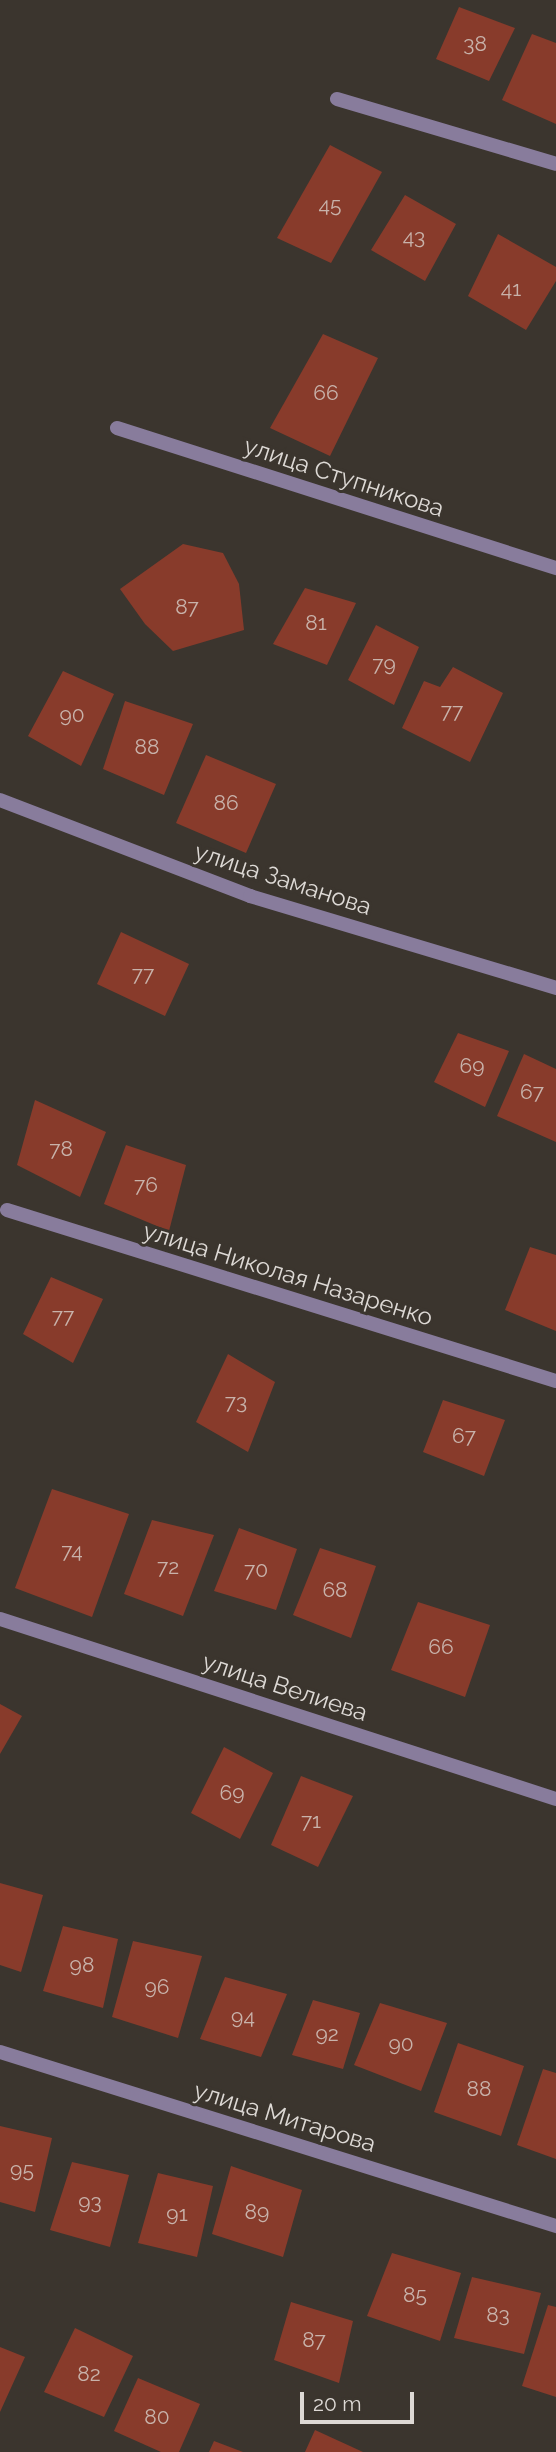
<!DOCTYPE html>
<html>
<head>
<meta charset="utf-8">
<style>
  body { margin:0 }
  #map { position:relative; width:556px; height:2452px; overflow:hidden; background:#3b352e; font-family:Raleway,sans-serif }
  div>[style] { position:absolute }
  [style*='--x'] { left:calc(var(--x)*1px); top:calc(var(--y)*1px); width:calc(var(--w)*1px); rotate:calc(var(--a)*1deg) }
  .building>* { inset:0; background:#883b2b }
  .minor>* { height:14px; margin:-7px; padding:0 7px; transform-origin:7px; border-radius:7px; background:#887c9c }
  span { translate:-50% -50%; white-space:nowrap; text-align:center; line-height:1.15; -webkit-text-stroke:6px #3b352e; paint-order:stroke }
  .number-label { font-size:21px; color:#c8b2aa }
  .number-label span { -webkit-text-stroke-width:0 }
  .street-label { font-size:24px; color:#ddd9d5 }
  .scale { position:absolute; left:300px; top:2392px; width:114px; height:32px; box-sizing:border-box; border:4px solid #ddd9d5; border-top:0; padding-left:9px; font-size:21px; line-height:24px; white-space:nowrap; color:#ddd9d5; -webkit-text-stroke:5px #3b352e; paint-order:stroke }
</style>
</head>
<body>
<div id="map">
  <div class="building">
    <div style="clip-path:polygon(459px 7px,515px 28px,489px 81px,436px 59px)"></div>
    <div style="clip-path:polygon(532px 34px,556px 43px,556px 124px,502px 100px)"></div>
    <div style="clip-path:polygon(330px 145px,382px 172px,331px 263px,277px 238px)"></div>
    <div style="clip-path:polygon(405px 195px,456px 224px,425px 281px,371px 250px)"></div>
    <div style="clip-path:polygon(498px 234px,556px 267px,556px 281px,526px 330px,468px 296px)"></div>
    <div style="clip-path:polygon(323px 334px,378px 358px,330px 456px,270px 428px)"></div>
    <div style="clip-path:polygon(183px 544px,223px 553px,239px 584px,244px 630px,173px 651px,145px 624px,120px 589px)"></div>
    <div style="clip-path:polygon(305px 588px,356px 603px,327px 665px,273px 644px)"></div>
    <div style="clip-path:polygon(376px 625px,419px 647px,394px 705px,348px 680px)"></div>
    <div style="clip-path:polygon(453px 667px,503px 693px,470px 762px,402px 728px,424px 681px,440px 687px)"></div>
    <div style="clip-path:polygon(63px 671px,114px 694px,81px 766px,28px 736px)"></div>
    <div style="clip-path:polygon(125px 701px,193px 724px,164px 795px,103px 769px)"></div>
    <div style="clip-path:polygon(206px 755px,276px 784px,246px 853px,176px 823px)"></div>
    <div style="clip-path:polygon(121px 932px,189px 964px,165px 1016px,97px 984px)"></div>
    <div style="clip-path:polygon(458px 1033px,509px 1051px,485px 1107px,434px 1082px)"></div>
    <div style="clip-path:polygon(524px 1054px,556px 1069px,556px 1142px,497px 1116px)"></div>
    <div style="clip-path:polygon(35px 1100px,106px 1132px,80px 1197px,17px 1165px)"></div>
    <div style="clip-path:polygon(126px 1145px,186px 1165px,169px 1231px,104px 1204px)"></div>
    <div style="clip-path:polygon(530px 1247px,556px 1255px,556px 1331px,505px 1310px)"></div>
    <div style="clip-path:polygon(51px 1277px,103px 1299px,73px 1363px,23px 1334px)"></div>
    <div style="clip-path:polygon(228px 1354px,275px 1382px,248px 1452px,196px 1422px)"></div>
    <div style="clip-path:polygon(443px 1400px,505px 1420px,484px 1476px,423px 1452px)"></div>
    <div style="clip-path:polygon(52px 1489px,129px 1514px,92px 1617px,15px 1588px)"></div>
    <div style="clip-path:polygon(152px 1520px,214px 1535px,183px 1616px,124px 1594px)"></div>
    <div style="clip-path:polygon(239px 1528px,297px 1549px,276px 1610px,214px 1591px)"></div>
    <div style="clip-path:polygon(320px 1548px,376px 1566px,351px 1638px,293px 1615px)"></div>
    <div style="clip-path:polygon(418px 1602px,490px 1625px,465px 1697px,391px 1670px)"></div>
    <div style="clip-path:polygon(0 1704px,22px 1716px,0 1754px)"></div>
    <div style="clip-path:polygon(224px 1747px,273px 1773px,240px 1839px,191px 1813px)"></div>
    <div style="clip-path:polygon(301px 1776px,353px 1796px,318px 1867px,271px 1845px)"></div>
    <div style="clip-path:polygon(0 1883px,43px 1895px,21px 1972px,0 1965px)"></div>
    <div style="clip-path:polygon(63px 1926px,118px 1939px,103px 2008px,43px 1991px)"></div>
    <div style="clip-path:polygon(133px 1941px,202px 1956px,178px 2038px,112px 2017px)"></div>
    <div style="clip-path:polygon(225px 1977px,287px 1994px,261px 2057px,200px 2039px)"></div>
    <div style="clip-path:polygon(313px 2000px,360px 2013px,343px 2069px,292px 2055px)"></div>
    <div style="clip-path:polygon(380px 2003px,447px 2023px,421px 2091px,354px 2065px)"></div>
    <div style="clip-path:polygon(458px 2043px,524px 2066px,501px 2136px,434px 2112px)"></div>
    <div style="clip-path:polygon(543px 2069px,556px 2073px,556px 2159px,517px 2145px)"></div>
    <div style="clip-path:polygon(0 2126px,52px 2138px,35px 2212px,0 2202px)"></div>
    <div style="clip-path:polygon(72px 2162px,129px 2175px,110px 2247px,50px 2230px)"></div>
    <div style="clip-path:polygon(231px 2166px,302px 2190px,283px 2257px,212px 2234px)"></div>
    <div style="clip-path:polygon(158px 2173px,213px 2186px,197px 2257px,138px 2243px)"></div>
    <div style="clip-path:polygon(392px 2253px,461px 2273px,440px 2341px,367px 2316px)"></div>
    <div style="clip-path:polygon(472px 2277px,541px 2293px,524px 2354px,454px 2338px)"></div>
    <div style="clip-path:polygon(291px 2302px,353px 2321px,339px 2383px,274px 2360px)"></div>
    <div style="clip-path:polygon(548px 2305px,556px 2307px,556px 2397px,522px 2386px)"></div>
    <div style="clip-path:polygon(75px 2328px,133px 2356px,104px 2417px,44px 2392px)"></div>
    <div style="clip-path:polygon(0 2347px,25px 2357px,0 2412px)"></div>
    <div style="clip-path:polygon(138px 2378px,200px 2404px,179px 2452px,161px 2452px,114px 2431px)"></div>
    <div style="clip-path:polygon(315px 2430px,363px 2452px,305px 2452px)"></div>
    <div style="clip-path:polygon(214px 2441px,243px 2452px,209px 2452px)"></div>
  </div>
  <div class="minor">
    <div style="--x:337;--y:99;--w:228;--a:16.5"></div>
    <div style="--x:117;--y:428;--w:461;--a:17.7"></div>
    <div style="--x:0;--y:800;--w:268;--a:21"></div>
    <div style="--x:250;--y:896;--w:320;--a:16.7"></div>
    <div style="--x:7;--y:1210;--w:575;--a:17.3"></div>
    <div style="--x:0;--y:1619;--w:584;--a:17.94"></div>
    <div style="--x:0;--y:2052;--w:583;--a:17.38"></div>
  </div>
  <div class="number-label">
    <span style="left:475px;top:44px">38</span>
    <span style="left:330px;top:205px">45</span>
    <span style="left:414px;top:237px">43</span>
    <span style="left:511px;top:289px">41</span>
    <span style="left:326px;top:393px">66</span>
    <span style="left:187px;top:607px">87</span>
    <span style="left:316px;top:623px">81</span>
    <span style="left:384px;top:664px">79</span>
    <span style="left:452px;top:711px">77</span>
    <span style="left:72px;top:715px">90</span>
    <span style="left:147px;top:747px">88</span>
    <span style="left:226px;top:803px">86</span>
    <span style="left:143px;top:974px">77</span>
    <span style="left:472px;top:1066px">69</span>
    <span style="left:532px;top:1092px">67</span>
    <span style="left:61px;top:1149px">78</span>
    <span style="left:146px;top:1185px">76</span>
    <span style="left:63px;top:1316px">77</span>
    <span style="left:236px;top:1402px">73</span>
    <span style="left:464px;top:1436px">67</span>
    <span style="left:72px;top:1551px">74</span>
    <span style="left:168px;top:1567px">72</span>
    <span style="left:256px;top:1570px">70</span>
    <span style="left:335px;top:1590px">68</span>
    <span style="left:441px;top:1647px">66</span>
    <span style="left:232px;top:1793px">69</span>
    <span style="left:311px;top:1821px">71</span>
    <span style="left:82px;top:1965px">98</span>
    <span style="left:157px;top:1987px">96</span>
    <span style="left:243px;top:2017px">94</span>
    <span style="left:327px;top:2034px">92</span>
    <span style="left:401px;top:2044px">90</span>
    <span style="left:479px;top:2089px">88</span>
    <span style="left:22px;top:2170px">95</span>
    <span style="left:90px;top:2202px">93</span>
    <span style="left:257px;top:2212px">89</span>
    <span style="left:177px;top:2214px">91</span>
    <span style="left:415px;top:2295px">85</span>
    <span style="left:498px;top:2315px">83</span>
    <span style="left:314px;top:2340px">87</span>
    <span style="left:89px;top:2374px">82</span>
    <span style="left:157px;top:2417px">80</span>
  </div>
  <div class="street-label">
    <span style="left:344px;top:477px;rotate:18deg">улица Ступникова</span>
    <span style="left:283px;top:879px;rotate:18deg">улица Заманова</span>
    <span style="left:288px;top:1274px;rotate:17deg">улица Николая Назаренко</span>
    <span style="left:285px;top:1687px;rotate:18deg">улица Велиева</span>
    <span style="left:285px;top:2117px;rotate:17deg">улица Митарова</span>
  </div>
  <div class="scale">20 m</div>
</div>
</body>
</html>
